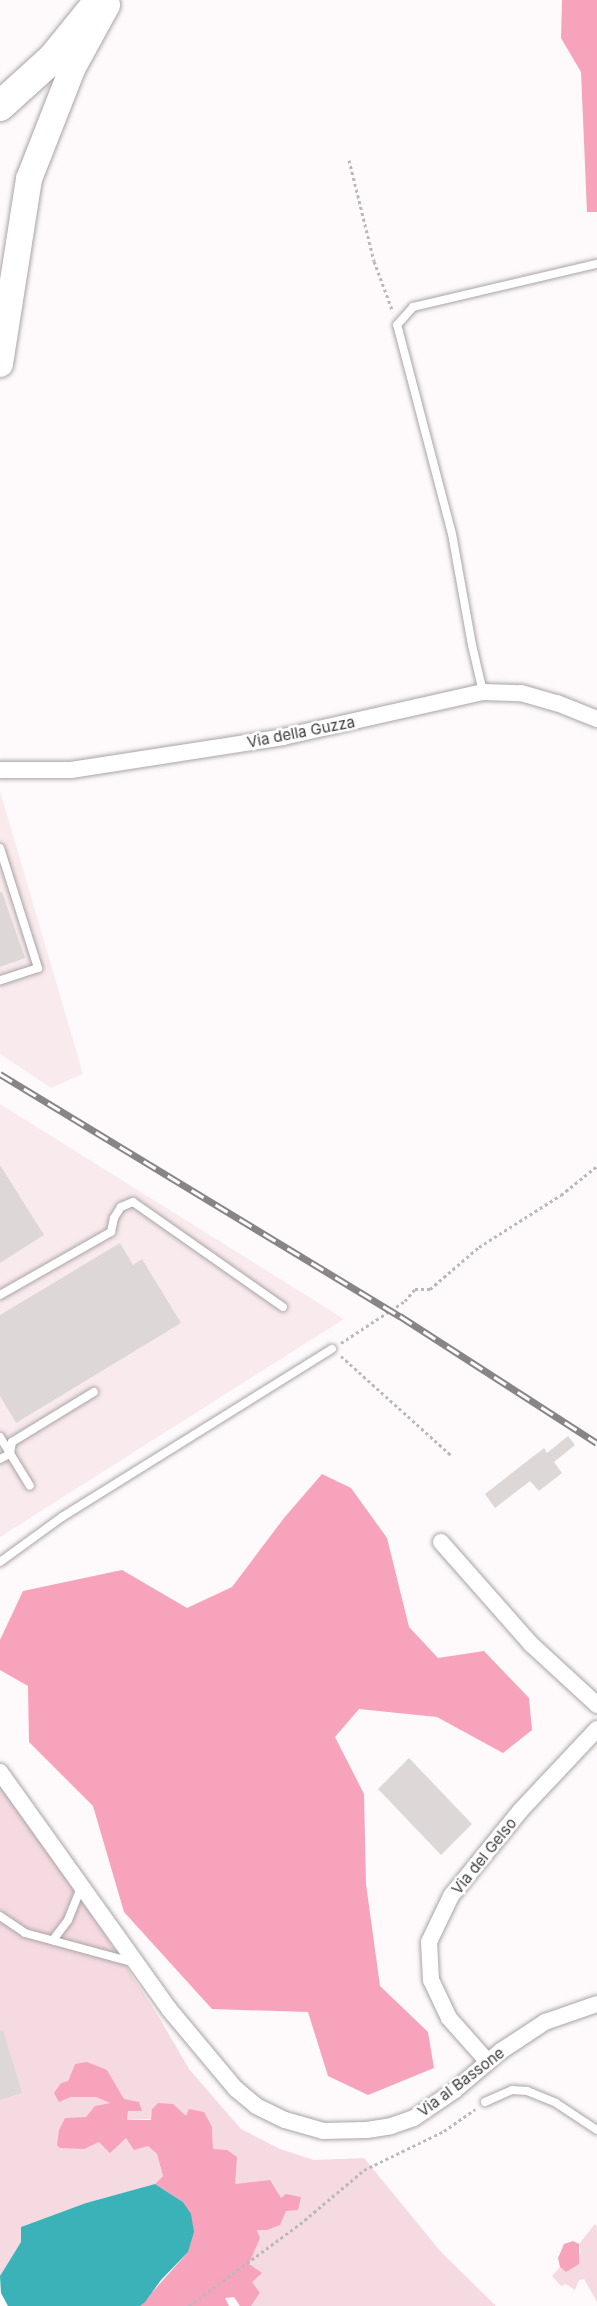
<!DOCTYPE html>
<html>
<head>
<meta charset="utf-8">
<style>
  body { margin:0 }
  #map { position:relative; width:597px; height:2306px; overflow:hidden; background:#fefafb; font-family:Inter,sans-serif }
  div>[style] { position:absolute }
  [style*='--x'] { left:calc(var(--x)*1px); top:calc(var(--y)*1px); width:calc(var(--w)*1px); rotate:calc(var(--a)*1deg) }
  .built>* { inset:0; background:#f9eaee }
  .green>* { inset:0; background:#f6dae1 }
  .forest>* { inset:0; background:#f7a3bb }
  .water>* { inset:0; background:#3bb2b8 }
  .building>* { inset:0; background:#ddd7d8 }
  .path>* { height:3px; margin-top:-1.5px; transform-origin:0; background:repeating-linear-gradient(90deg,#bbb8b9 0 3px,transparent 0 6px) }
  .roads { filter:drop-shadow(0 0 2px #a9a4a5) drop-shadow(0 0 2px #a9a4a5) }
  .lane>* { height:8px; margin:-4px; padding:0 4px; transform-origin:4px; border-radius:4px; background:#fff }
  .street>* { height:16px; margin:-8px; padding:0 8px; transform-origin:8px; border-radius:8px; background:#fff }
  .primary>* { height:26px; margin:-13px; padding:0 13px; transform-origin:13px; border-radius:13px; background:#fff }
  .highway>* { height:30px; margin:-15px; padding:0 15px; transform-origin:15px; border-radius:15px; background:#fff }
  .rail>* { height:7px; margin-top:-3.5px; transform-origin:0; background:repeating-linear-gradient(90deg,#fff 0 14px,#888586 0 28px); box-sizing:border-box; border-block:2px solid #888586 }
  span { translate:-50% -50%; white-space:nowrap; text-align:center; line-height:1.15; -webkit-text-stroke:5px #fff; paint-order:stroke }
  .street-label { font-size:15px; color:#3e3b3c }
</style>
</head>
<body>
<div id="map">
  <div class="built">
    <div style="clip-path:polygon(0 791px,83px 1074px,51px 1088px,0 1054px)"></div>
    <div style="clip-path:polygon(0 1104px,344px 1319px,0 1537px)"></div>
  </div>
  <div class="green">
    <div style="clip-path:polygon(0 1785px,67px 1877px,159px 2017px,189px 2069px,241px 2129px,280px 2149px,314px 2160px,364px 2158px,441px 2252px,496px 2306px,251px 2306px,260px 2294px,252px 2282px,249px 2264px,260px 2238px,257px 2229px,281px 2199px,270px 2180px,235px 2184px,213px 2149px,212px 2127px,187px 2117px,127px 2120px,128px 2111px,124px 2099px,107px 2070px,75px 2064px,59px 2102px,71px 2097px,97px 2097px,111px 2103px,96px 2106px,86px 2117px,99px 2142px,126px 2138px,148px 2146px,157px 2154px,163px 2176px,155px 2184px,86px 2203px,21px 2227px,21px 2242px,0 2276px)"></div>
    <div style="clip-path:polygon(595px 2224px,597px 2226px,597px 2302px,584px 2279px,579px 2280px,575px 2290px,566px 2284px,561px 2286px,552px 2276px,560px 2267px,567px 2272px,581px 2252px,579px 2244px)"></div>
  </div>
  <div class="forest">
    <div style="clip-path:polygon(562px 0,597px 0,597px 212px,587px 212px,581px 72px,561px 38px)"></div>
    <div style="clip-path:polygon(322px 1474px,351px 1488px,387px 1538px,409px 1627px,438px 1658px,484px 1651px,529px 1698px,532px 1730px,503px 1753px,437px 1717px,359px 1709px,335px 1737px,364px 1794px,366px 1884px,380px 1986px,428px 2032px,434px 2068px,368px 2095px,328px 2076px,308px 2012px,212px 2009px,124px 1912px,93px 1806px,29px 1742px,28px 1686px,0 1670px,0 1640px,23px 1591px,122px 1570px,187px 1608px,232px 1587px,284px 1518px)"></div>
    <div style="clip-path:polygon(87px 2062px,107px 2070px,124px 2099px,139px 2102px,142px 2111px,128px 2111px,127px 2120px,151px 2120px,152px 2109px,158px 2103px,173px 2104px,186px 2116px,189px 2109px,204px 2112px,212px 2127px,213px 2149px,227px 2150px,237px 2157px,235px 2184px,270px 2180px,281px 2198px,286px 2194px,301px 2197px,298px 2210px,286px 2211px,280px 2225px,267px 2230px,257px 2230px,260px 2238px,249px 2264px,262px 2273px,252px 2282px,260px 2293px,251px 2306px,240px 2306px,234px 2297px,225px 2298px,229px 2306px,140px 2306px,188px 2252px,183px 2202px,155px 2184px,163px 2176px,157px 2154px,148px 2146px,134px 2150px,126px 2138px,110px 2153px,99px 2142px,84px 2149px,60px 2148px,57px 2145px,59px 2130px,65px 2118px,86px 2117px,95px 2106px,110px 2103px,96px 2097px,71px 2097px,59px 2102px,54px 2093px,61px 2083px,68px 2081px,75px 2064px)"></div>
    <div style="clip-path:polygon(573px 2241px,579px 2244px,579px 2264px,566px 2272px,560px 2267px,558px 2258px,564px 2244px)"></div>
  </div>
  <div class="water">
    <div style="clip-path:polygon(155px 2184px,183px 2202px,191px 2214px,194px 2232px,188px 2252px,161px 2280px,145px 2302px,140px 2306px,8px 2306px,1px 2293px,0 2276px,21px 2242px,21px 2227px,86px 2203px)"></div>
  </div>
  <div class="building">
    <div style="clip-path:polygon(0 892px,2px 892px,25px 958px,0 967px)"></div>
    <div style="clip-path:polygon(0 1165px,44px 1235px,0 1263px)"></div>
    <div style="clip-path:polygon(120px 1243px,133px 1265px,142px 1259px,181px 1323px,16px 1423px,0 1396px,0 1315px)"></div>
    <div style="clip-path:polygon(568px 1436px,575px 1445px,554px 1462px,562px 1473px,539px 1491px,530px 1481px,495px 1508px,485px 1494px,544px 1448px,547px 1453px)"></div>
    <div style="clip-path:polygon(409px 1758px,472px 1824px,441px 1855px,378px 1789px)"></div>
    <div style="clip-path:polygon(3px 2030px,22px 2093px,0 2100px,0 2031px)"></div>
  </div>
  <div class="path">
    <div style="--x:349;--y:160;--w:104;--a:76.1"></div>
    <div style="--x:374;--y:261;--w:54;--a:69.6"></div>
    <div style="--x:341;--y:1343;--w:77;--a:-33.3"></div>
    <div style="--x:405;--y:1301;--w:16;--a:-50"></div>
    <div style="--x:415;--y:1289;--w:15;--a:0"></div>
    <div style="--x:430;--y:1289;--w:65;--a:-40.6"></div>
    <div style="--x:479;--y:1247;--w:97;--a:-32.4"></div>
    <div style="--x:561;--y:1195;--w:46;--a:-38.9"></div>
    <div style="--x:341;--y:1356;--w:148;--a:42"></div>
    <div style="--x:189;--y:2306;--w:138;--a:-36.5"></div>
    <div style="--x:300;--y:2224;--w:84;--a:-40.2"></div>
    <div style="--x:364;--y:2170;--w:89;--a:-26"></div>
    <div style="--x:444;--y:2131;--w:38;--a:-35"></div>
  </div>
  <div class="roads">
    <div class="lane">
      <div style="--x:483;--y:692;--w:48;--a:-103.2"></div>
      <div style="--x:472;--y:645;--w:113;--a:-100.2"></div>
      <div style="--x:452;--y:534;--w:216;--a:-104.7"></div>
      <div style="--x:397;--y:325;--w:24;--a:-48"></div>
      <div style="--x:413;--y:307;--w:189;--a:-13.2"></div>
      <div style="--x:0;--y:848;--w:126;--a:72.4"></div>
      <div style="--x:38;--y:968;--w:40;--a:162"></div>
      <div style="--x:0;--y:1295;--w:128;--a:-29.6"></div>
      <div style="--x:111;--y:1232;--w:14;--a:-78"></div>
      <div style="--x:114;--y:1218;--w:13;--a:-58"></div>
      <div style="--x:121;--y:1207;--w:13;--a:-23"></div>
      <div style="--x:133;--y:1202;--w:183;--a:35"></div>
      <div style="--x:0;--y:1437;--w:57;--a:58.5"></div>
      <div style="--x:0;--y:1459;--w:11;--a:-27"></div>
      <div style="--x:10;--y:1454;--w:12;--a:-81"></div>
      <div style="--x:12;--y:1442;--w:96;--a:-31.4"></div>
      <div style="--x:0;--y:1562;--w:77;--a:-36"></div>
      <div style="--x:62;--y:1517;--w:318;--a:-31.9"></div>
      <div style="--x:0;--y:1916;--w:30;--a:34"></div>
      <div style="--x:25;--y:1933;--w:111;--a:15.2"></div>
      <div style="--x:53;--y:1940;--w:25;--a:-53"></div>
      <div style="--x:68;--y:1920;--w:35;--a:-68"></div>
      <div style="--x:485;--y:2102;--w:30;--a:-24"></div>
      <div style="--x:512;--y:2090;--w:15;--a:4"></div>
      <div style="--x:527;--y:2091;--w:31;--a:22"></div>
      <div style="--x:556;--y:2103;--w:49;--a:33.4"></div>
    </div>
    <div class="street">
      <div style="--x:0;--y:770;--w:71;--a:0"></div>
      <div style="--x:71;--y:770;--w:215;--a:-8.8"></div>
      <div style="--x:283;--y:737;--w:205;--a:-12.7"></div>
      <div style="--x:483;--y:692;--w:38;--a:2"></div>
      <div style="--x:521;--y:693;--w:37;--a:16"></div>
      <div style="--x:557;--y:703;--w:43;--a:21.8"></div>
      <div style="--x:441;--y:1542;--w:136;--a:48.6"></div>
      <div style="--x:531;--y:1644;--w:90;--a:42.7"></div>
      <div style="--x:0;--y:1772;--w:291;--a:54.5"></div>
      <div style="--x:169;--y:2009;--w:104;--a:50.1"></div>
      <div style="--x:236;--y:2089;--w:26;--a:40"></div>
      <div style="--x:256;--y:2106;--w:32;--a:26"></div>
      <div style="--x:285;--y:2120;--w:40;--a:16"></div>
      <div style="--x:323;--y:2131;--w:44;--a:-1.3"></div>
      <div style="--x:367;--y:2130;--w:24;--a:-9"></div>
      <div style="--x:391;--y:2126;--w:24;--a:-19"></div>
      <div style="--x:414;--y:2118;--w:50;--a:-34.3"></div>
      <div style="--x:455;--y:2090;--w:60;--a:-40.3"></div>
      <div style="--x:501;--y:2051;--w:53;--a:-33.4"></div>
      <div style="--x:545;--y:2022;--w:55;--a:-19.1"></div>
      <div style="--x:488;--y:2062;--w:59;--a:-131.6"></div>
      <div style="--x:449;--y:2018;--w:42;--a:-115.3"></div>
      <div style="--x:431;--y:1980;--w:38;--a:-93"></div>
      <div style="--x:429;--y:1942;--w:51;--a:-64.4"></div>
      <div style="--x:451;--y:1896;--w:111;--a:-50.9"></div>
      <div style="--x:521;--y:1810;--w:111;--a:-46.8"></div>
    </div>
    <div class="primary">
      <div style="--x:0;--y:364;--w:187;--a:-81.1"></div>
      <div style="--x:29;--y:179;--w:118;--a:-68.6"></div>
      <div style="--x:72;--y:69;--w:73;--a:-61.3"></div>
    </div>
    <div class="highway">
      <div style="--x:0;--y:106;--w:72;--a:-42.2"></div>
      <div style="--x:53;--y:58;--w:75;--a:-51"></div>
    </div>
  </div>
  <div class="rail">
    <div style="--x:0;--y:1074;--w:468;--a:31.2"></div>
    <div style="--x:400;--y:1316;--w:234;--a:32.8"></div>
  </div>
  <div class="street-label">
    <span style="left:301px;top:732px;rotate:-11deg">Via della Guzza</span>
    <span style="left:484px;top:1856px;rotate:-51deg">Via del Gelso</span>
    <span style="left:461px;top:2082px;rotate:-37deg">Via al Bassone</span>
  </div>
</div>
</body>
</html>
